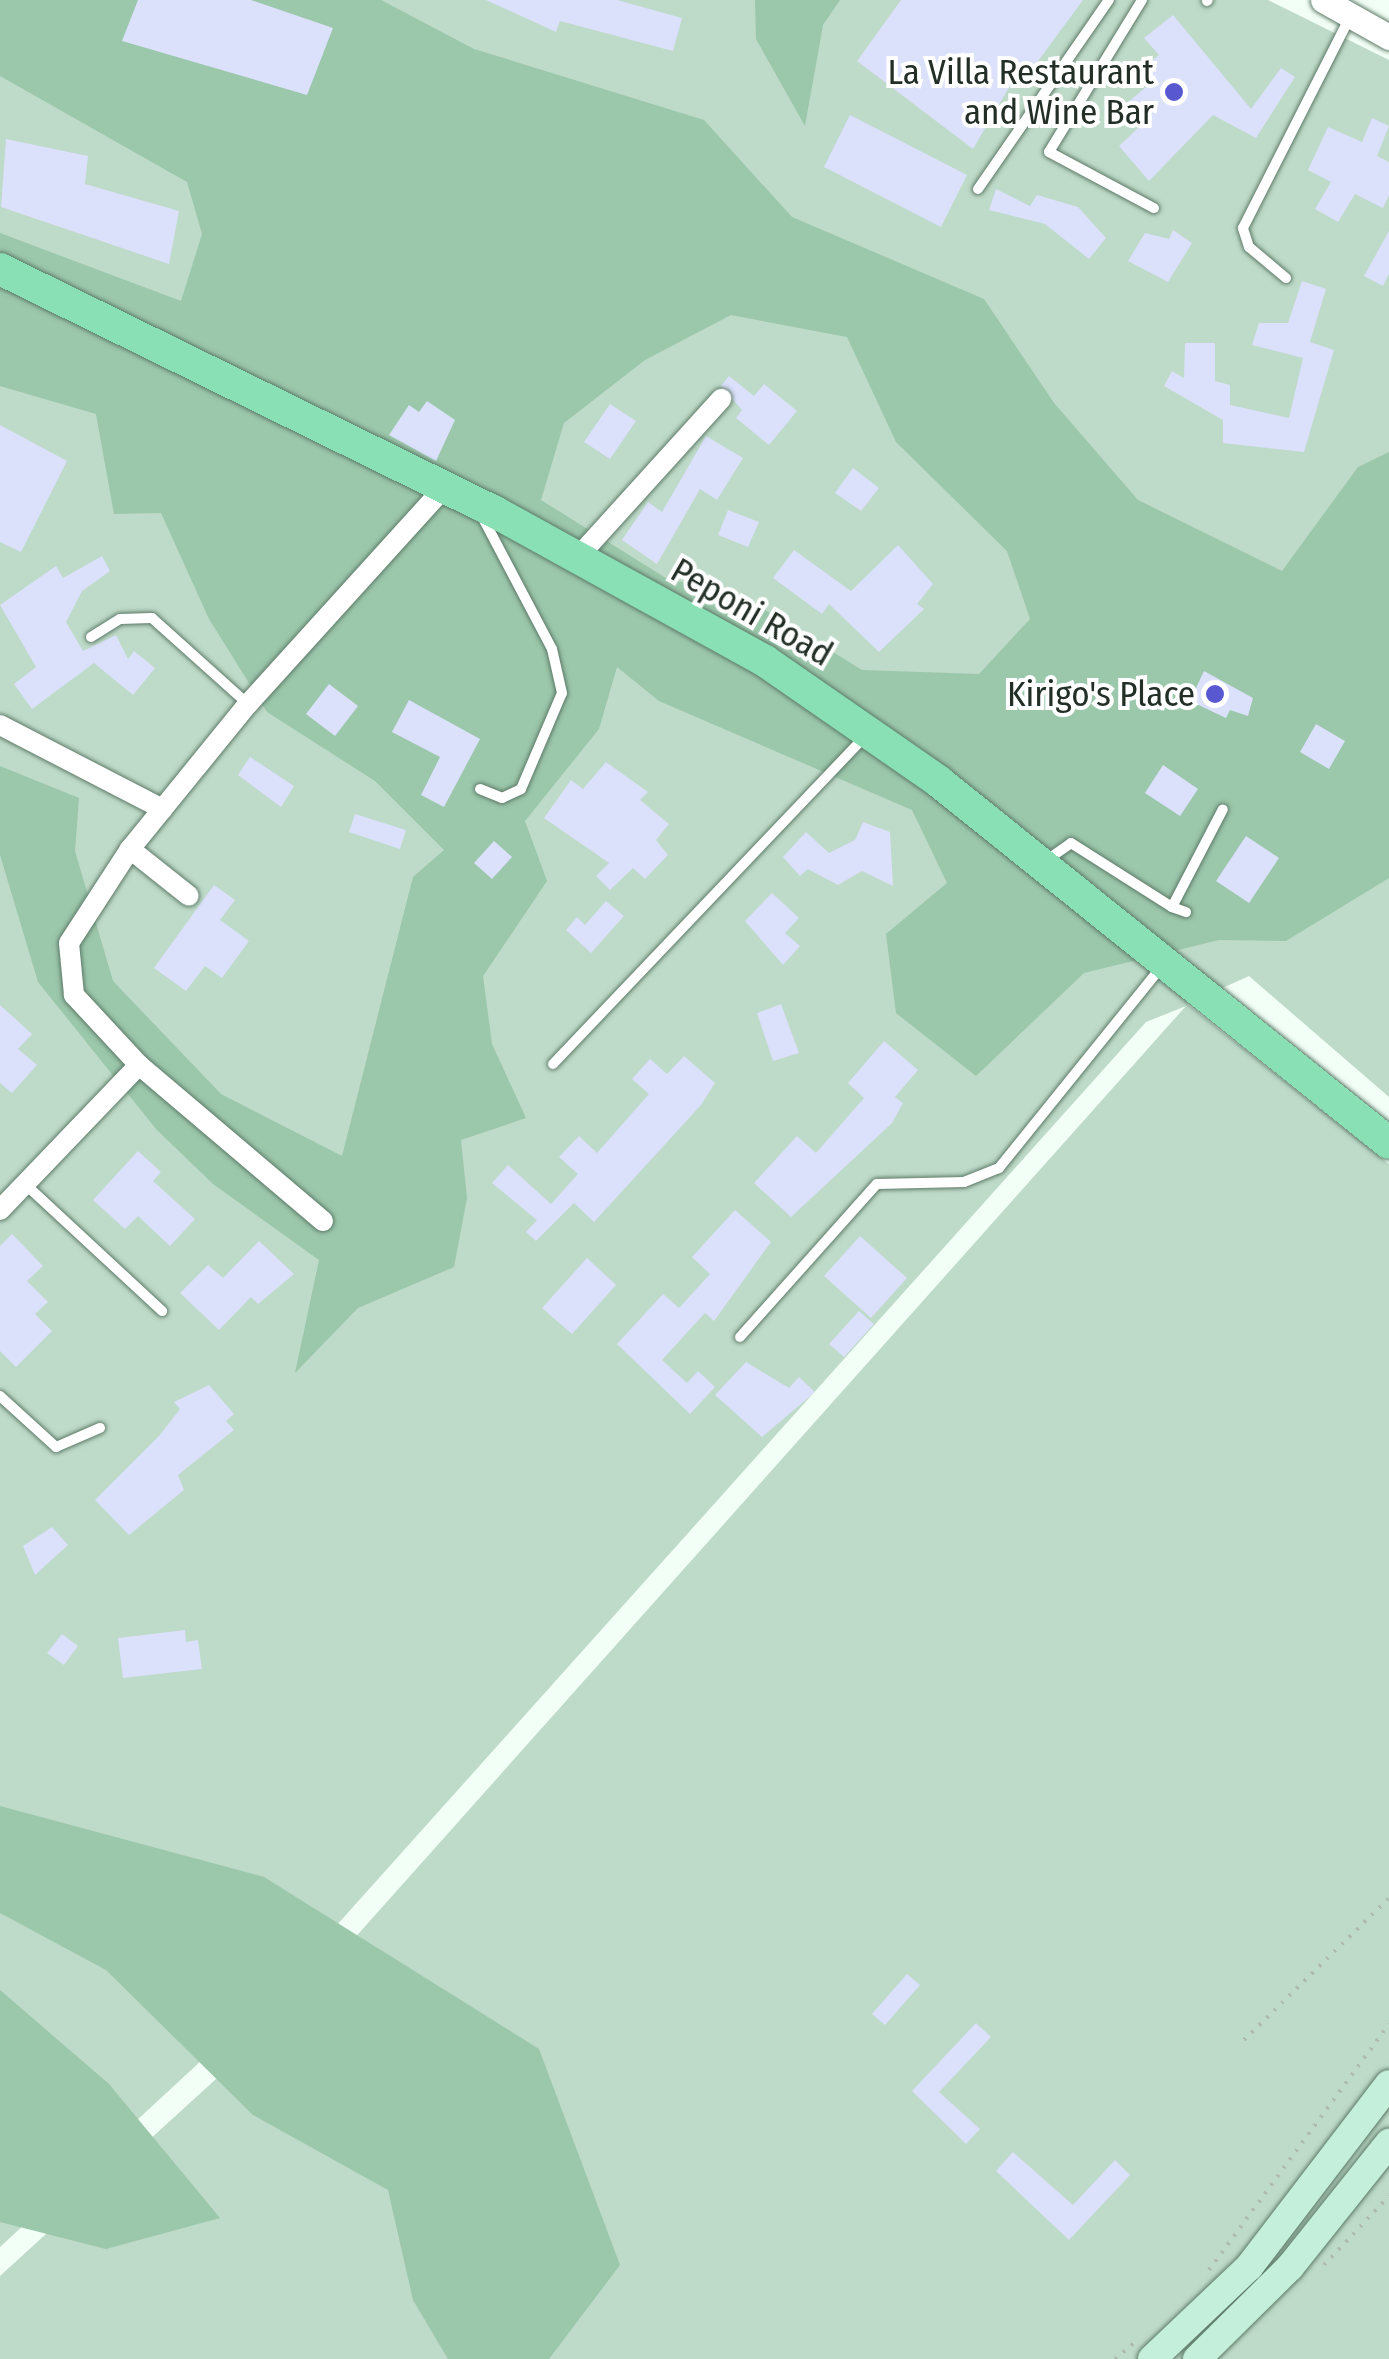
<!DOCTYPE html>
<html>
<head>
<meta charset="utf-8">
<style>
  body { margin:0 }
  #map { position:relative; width:1389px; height:2359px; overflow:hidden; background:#f2fff6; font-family:"Fira Sans Condensed",sans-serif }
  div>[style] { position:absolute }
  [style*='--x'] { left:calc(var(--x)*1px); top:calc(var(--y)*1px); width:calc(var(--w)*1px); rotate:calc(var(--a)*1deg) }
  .green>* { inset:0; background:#bedac8 }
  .forest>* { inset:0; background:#9bc7ab }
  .building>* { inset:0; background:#dbe0fb }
  .path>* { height:4px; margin-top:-2px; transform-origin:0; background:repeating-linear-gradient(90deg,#aebbb2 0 2.5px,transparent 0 10.5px) }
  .roads { filter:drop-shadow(0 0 2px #5d7a68) drop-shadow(0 0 2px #5d7a68) }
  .service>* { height:10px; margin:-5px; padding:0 5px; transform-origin:5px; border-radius:5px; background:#fff }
  .minor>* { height:20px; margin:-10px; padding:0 10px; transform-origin:10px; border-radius:10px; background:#fff }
  .tertiary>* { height:25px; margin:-12.5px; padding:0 12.5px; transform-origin:12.5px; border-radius:12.5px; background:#fff }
  .secondary>* { height:28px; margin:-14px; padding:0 14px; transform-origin:14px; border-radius:14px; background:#c4efda }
  .primary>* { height:32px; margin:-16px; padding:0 16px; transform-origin:16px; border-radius:16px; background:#89e0b5 }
  .dots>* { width:28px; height:28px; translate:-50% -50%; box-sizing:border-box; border:5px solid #fff; border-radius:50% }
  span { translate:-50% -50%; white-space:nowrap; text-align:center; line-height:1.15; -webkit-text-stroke:8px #fff; paint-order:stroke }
  .poi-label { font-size:35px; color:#222e26 }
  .right { translate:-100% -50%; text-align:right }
  .street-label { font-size:35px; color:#222e26 }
</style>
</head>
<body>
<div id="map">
  <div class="green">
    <div style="clip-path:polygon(0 0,1268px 0,1389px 60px,1389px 1097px,1249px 976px,1187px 1004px,1389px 1164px,1389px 2359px,0 2359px,0 2276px,286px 2015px,1186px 1006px,1146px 1022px,284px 1984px,0 2247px)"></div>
  </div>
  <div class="forest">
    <div style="clip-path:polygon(evenodd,0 0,381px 0,474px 49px,704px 120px,792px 217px,984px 299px,1054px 403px,1138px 500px,1282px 571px,1358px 467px,1389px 452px,1389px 878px,1286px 941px,1219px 940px,1084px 973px,976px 1076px,896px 1013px,886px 934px,947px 883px,912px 810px,659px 701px,617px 667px,599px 729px,525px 821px,547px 881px,483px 976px,492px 1044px,526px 1118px,461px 1140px,467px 1198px,454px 1267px,358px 1308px,295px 1373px,319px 1260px,213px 1184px,156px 1129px,38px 982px,0 855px,0 766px,79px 798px,75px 851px,113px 981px,221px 1094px,342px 1156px,413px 877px,444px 850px,375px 781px,267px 712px,209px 619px,161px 513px,114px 514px,96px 414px,0 386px,0 233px,181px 301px,202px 234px,187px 182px,0 76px,0 0,731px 315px,847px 337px,896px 442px,1007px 551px,1030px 619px,979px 674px,862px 670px,733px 590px,669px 580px,541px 500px,564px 423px,645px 360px,731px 315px)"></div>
    <div style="clip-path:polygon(755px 0,840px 0,823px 25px,805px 126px,756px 39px)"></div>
    <div style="clip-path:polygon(0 1806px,264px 1877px,539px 2049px,620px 2265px,549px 2359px,448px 2359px,413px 2300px,388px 2190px,253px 2115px,106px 1970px,0 1913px)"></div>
    <div style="clip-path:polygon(0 1990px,109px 2084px,220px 2218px,106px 2249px,0 2222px)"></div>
  </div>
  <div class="building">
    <div style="clip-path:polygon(138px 0,251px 0,333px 28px,307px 95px,122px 41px)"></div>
    <div style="clip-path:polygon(486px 0,617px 0,682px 18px,673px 51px,560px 21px,556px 32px)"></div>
    <div style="clip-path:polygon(901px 0,1083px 0,1027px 76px,1018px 72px,973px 149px,857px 61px)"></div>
    <div style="clip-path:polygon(1173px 15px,1251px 109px,1281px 68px,1295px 77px,1256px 138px,1213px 115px,1149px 181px,1119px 146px,1139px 127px,1122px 107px,1151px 83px,1141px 70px,1159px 55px,1144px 38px)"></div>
    <div style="clip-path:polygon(850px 115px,967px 175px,941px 227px,824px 167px)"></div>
    <div style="clip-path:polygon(1372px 118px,1389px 126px,1377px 156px,1389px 162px,1389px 195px,1383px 208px,1355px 194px,1338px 222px,1315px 209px,1331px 182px,1308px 170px,1328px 127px,1362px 142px)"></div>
    <div style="clip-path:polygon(6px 139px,88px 156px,85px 184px,179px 211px,169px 264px,1px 207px)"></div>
    <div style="clip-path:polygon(996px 189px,1030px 206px,1037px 195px,1078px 207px,1106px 238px,1089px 259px,1045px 224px,989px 210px)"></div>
    <div style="clip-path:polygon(1173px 230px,1192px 243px,1168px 282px,1128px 261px,1145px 233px,1169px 239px)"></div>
    <div style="clip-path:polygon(1389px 231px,1389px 274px,1383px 286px,1364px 276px)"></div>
    <div style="clip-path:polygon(1302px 281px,1326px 289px,1310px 342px,1334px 350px,1304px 452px,1223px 443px,1223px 420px,1164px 386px,1172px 371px,1184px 378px,1185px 343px,1215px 343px,1215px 381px,1230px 385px,1230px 405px,1289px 418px,1303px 358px,1252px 345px,1259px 323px,1288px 323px)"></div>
    <div style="clip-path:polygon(729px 376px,754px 396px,764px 384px,797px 411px,769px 445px,736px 418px,742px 410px,721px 386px)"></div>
    <div style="clip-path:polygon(427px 401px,455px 420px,436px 461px,389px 435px,409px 405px,419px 412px)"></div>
    <div style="clip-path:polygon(610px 404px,636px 421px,610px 459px,584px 442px)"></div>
    <div style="clip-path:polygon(0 425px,67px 461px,21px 552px,0 542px)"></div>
    <div style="clip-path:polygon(706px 436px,743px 458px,717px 500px,700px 489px,657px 564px,622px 540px,648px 502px,662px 512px)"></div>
    <div style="clip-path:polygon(853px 468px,879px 488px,861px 511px,835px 493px)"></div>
    <div style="clip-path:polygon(728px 510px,759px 522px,748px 547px,718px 535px)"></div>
    <div style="clip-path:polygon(898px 545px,933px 584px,917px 604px,924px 609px,879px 652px,829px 604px,822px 614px,773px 578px,794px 550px,851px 591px)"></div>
    <div style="clip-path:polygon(102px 556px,110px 571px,82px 591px,66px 622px,83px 651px,116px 635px,128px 659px,134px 651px,155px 668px,133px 695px,94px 663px,32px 709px,14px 684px,36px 667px,0 605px,56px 566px,63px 578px)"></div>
    <div style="clip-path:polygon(1204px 671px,1253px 698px,1248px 716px,1230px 710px,1226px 718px,1190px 701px)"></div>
    <div style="clip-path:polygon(329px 684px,358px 706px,335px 736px,306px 714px)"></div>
    <div style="clip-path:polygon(409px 700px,480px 739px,444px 807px,421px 795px,440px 757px,392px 732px)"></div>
    <div style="clip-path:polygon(1316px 724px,1345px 741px,1329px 769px,1300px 752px)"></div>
    <div style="clip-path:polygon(250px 757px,294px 786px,281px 807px,238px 775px)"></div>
    <div style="clip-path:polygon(606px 762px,648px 792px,640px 800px,669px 824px,656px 840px,668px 855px,645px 879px,633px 868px,610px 890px,596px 876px,609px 863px,544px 818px,571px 780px,583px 789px)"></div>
    <div style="clip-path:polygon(1163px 765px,1198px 789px,1180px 816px,1145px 793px)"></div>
    <div style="clip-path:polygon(355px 814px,406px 830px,400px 849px,349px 832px)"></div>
    <div style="clip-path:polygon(863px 822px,890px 832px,893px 886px,862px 871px,838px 885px,808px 869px,800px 876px,783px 857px,806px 832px,829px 853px,855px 840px)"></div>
    <div style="clip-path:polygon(1246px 836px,1279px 858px,1249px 903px,1216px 881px)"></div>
    <div style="clip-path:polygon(494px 841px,512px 857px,492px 879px,474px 863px)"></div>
    <div style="clip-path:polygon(214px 885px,235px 900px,220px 920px,249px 941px,222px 978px,205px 966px,186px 991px,154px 968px)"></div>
    <div style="clip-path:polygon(772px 893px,799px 918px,785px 933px,800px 946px,783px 965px,745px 921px)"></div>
    <div style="clip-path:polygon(606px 901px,624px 916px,591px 953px,566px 930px,577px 917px,585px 925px)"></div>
    <div style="clip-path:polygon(781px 1004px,799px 1053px,773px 1061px,757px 1013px)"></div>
    <div style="clip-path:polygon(0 1005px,32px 1034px,18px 1049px,37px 1065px,12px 1093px,0 1083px)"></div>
    <div style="clip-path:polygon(884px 1041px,918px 1070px,895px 1097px,903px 1103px,892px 1123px,791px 1217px,754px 1183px,797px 1136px,816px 1153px,864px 1098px,848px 1083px)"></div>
    <div style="clip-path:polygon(684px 1056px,715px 1083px,701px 1105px,594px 1222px,574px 1203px,536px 1241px,526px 1232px,537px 1220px,492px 1183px,508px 1165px,551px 1204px,578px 1174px,559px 1157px,579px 1136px,597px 1153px,649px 1094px,632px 1079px,650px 1059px,667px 1074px)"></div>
    <div style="clip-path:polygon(138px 1151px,161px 1172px,153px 1181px,195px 1219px,170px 1246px,138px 1216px,125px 1229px,93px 1200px)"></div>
    <div style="clip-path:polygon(735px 1210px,771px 1242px,714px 1321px,705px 1313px,662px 1360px,687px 1383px,698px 1371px,715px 1387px,690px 1414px,617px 1344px,663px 1294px,679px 1308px,710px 1274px,692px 1257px)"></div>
    <div style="clip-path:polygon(12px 1234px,43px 1266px,27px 1281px,48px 1302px,35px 1314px,52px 1331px,16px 1367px,0 1351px,0 1246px)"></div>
    <div style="clip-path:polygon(860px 1236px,907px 1278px,871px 1318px,824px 1276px)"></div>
    <div style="clip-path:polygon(259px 1241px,294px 1274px,258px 1304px,251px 1297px,219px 1330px,180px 1293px,208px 1265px,223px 1278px)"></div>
    <div style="clip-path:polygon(587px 1258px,616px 1285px,572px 1334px,542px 1308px)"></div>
    <div style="clip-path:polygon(859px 1311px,874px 1324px,844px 1357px,829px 1344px)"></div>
    <div style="clip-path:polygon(746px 1362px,789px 1388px,799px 1377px,815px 1392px,762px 1437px,715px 1395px)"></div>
    <div style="clip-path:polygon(209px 1385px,234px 1414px,226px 1421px,234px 1430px,178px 1475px,184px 1490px,129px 1535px,95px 1500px,159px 1436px,180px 1409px,174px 1402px)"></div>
    <div style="clip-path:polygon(52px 1527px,68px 1545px,35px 1575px,23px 1546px)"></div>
    <div style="clip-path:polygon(185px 1630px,186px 1642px,198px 1640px,202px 1669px,123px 1678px,118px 1638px)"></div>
    <div style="clip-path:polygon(62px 1634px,78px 1646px,64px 1665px,47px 1653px)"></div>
    <div style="clip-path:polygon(907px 1974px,920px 1985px,885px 2025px,872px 2014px)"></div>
    <div style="clip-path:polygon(976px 2023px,991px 2037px,939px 2092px,980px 2129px,966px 2144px,912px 2091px)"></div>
    <div style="clip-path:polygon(1013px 2152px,1073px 2205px,1115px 2160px,1130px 2175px,1069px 2240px,996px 2171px)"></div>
  </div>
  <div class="path">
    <div style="--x:1244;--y:2040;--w:203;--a:-44.4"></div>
    <div style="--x:1324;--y:2265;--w:95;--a:-46.7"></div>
    <div style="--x:1209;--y:2270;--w:305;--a:-53.8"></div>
    <div style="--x:1115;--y:2359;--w:25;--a:-40"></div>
  </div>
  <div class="roads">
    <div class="service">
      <div style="--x:1142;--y:0;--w:178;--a:121.5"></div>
      <div style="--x:1049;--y:152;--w:119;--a:28.1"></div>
      <div style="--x:1207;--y:1;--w:1;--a:-45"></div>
      <div style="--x:978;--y:189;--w:230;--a:-55.3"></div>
      <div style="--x:1286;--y:278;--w:48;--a:-140"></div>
      <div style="--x:1249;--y:247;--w:20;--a:-108"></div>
      <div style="--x:1243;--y:228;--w:239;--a:-63.1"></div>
      <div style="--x:91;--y:637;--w:34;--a:-32"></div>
      <div style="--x:120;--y:619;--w:32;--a:-2"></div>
      <div style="--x:152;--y:618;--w:129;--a:41.9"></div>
      <div style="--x:480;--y:789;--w:24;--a:22"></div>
      <div style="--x:502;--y:798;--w:21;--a:-25"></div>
      <div style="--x:521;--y:789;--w:104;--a:-66.9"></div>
      <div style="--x:562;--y:693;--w:45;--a:-102.8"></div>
      <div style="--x:552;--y:649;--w:148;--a:-117.8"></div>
      <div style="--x:1044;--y:862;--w:33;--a:-35"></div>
      <div style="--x:1071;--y:843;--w:120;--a:32.4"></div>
      <div style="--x:1172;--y:907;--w:110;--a:-62.5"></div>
      <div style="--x:1172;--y:907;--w:15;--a:20"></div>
      <div style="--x:553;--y:1064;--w:454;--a:-46.4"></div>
      <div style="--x:25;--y:1184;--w:187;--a:42.8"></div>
      <div style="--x:740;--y:1337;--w:205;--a:-48.2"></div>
      <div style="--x:877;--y:1184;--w:87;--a:-1.3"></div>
      <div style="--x:964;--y:1182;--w:38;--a:-22"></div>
      <div style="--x:999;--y:1168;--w:258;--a:-51.1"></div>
      <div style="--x:0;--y:1396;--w:76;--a:42.3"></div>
      <div style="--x:56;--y:1447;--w:48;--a:-23.4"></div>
    </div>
    <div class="minor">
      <div style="--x:577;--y:558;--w:215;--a:-47.8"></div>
      <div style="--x:0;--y:725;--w:183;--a:27.3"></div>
      <div style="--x:130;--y:849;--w:75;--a:38.5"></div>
      <div style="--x:0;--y:1210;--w:201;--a:-46.2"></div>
      <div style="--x:323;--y:1221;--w:241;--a:-139.7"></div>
      <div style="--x:139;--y:1065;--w:96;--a:-132.9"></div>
      <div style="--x:74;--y:995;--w:52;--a:-95.5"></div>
      <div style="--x:69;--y:943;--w:112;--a:-57"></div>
      <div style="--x:130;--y:849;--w:187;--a:-50.9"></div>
      <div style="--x:248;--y:704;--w:290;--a:-47.8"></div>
    </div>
    <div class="tertiary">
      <div style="--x:1323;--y:0;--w:76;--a:29.3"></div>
    </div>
    <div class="secondary">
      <div style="--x:1152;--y:2359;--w:134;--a:-43.5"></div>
      <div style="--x:1249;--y:2267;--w:230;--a:-52.6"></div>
      <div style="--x:1197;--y:2359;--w:131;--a:-44.7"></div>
      <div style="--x:1290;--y:2267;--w:159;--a:-51.4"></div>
    </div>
    <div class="primary">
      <div style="--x:0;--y:269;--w:551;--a:26.15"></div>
      <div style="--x:495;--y:512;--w:308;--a:28.9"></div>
      <div style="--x:765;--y:661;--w:211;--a:34.7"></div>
      <div style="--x:938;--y:781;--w:578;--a:38.75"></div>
    </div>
  </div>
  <div class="dots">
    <div style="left:1174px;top:92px;background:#5859d0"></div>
    <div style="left:1215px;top:694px;background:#5859d0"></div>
  </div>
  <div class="poi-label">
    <span class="right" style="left:1154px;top:92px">La Villa Restaurant<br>and Wine Bar</span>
    <span class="right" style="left:1195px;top:694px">Kirigo's Place</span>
  </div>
  <div class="street-label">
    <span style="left:752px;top:612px;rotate:30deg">Peponi Road</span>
  </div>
</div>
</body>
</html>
